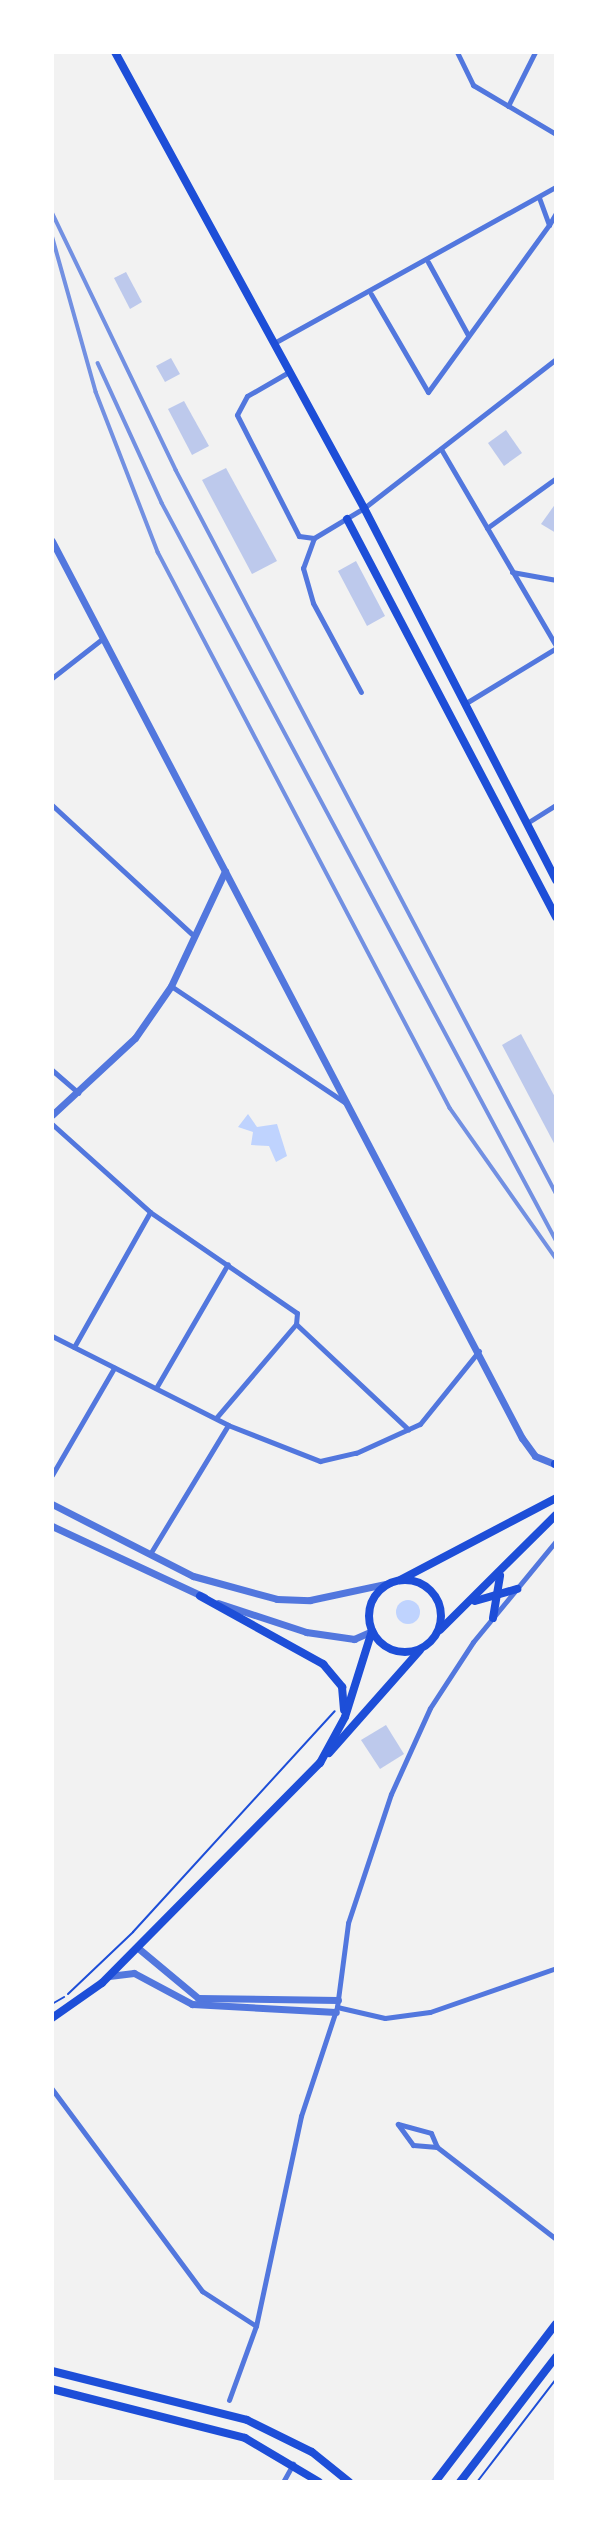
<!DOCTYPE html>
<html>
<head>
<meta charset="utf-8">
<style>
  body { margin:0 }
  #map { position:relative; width:608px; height:2534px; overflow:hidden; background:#f2f2f2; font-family:Bitter,serif }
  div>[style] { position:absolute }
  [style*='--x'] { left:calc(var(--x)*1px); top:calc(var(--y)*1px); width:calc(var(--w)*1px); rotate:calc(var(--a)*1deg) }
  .water>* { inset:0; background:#bfd3fe }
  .round { border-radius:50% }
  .building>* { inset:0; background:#bdc9ec }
  .path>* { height:2px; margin:-1px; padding:0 1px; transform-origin:1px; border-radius:1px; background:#1d4ed8 }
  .minor>* { height:5px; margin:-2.5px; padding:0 2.5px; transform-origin:2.5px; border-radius:2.5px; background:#5277de }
  .tertiary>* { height:7px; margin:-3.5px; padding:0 3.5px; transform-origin:3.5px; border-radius:3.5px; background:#5277de }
  .secondary>* { height:8px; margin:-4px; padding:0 4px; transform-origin:4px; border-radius:4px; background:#1d4ed8 }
  .secondary>.ring { margin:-4px; padding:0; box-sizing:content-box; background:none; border:8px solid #1d4ed8; border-radius:50% }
  .rail>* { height:3.5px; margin:-1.75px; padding:0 1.75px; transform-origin:1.75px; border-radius:1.75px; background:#7290e2 }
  span { translate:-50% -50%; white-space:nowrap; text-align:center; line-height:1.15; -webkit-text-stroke:5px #fff; paint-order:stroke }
  .frame { position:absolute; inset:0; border:54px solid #fff; pointer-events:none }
</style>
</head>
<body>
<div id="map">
  <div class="water">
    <div style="clip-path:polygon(248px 1114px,257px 1127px,277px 1124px,287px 1156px,276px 1162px,269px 1146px,251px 1145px,253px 1132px,238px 1127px)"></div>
    <div class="round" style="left:396px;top:1600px;width:24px;height:24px"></div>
  </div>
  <div class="building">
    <div style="clip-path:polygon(126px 272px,142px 302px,130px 309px,114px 278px)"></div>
    <div style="clip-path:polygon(171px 358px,180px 374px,165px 382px,156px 366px)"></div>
    <div style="clip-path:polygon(184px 401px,209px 446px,192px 455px,168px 409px)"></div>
    <div style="clip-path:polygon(506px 430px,522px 453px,504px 466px,488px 443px)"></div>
    <div style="clip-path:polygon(226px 468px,277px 561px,252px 574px,202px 480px)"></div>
    <div style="clip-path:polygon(556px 503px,556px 533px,541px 524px)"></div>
    <div style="clip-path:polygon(356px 561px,385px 616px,367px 626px,338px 571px)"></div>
    <div style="clip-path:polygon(521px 1034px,556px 1099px,556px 1147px,502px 1045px)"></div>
    <div style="clip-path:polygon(386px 1725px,404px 1754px,380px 1769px,361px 1740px)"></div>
  </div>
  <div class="path">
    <div style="--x:68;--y:1994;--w:90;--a:-43.6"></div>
    <div style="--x:133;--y:1932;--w:299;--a:-47.6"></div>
    <div style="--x:52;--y:2004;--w:14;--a:-30"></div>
    <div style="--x:477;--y:2482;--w:130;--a:-52.5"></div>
  </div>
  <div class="minor">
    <div style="--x:457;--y:52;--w:37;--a:64"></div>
    <div style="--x:473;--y:85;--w:96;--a:30.6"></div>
    <div style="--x:508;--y:106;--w:60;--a:-63.4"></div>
    <div style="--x:549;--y:225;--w:14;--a:-60"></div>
    <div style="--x:428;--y:262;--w:83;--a:61.3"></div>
    <div style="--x:371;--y:294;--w:113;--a:59.8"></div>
    <div style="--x:428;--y:392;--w:206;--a:-54.1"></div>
    <div style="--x:549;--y:225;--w:29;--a:-110"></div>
    <div style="--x:274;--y:343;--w:322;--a:-29"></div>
    <div style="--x:287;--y:373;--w:46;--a:150.1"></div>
    <div style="--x:247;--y:396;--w:21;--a:118"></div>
    <div style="--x:237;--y:415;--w:136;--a:62.9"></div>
    <div style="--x:299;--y:536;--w:15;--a:8"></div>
    <div style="--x:314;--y:538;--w:58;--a:-31"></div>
    <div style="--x:364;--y:508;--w:243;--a:-37.8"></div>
    <div style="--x:441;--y:449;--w:228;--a:59.7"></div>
    <div style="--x:487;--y:528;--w:85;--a:-35.9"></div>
    <div style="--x:314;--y:538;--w:32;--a:110"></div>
    <div style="--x:303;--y:568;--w:36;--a:74"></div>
    <div style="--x:313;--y:603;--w:101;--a:61.7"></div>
    <div style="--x:512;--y:572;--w:45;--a:10.3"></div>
    <div style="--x:52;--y:678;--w:63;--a:-38"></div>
    <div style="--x:466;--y:703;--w:105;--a:-31.4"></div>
    <div style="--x:52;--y:805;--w:190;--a:42.7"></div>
    <div style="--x:527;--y:823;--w:34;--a:-32"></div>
    <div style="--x:171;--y:986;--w:211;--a:33.8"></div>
    <div style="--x:52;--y:1070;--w:35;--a:41"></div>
    <div style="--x:52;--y:1124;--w:132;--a:41.9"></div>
    <div style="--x:150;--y:1212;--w:178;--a:34.5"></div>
    <div style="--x:297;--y:1313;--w:11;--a:95"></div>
    <div style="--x:296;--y:1324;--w:123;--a:130.4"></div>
    <div style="--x:296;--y:1324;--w:154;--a:43.2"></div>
    <div style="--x:52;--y:1336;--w:197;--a:26.8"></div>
    <div style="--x:228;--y:1425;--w:99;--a:21.4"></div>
    <div style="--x:320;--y:1461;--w:37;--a:-13"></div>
    <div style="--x:356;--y:1453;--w:70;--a:-24.4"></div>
    <div style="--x:420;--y:1424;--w:94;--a:-51.1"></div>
    <div style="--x:74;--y:1347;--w:155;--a:-60.6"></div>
    <div style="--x:156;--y:1388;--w:143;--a:-59.9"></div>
    <div style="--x:52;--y:1475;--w:124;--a:-59.9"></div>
    <div style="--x:150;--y:1554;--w:151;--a:-58.8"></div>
    <div style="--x:337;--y:2007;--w:49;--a:12.9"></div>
    <div style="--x:385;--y:2018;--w:45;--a:-7.6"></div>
    <div style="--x:430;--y:2012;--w:133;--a:-19.2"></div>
    <div style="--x:52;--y:2089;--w:252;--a:53.4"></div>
    <div style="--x:202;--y:2291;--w:64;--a:32.9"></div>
    <div style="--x:437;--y:2147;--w:24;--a:-175"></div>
    <div style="--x:413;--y:2145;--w:26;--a:-126"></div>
    <div style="--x:398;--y:2124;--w:34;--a:15"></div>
    <div style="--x:431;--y:2133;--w:15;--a:67"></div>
    <div style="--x:437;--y:2147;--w:150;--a:37.7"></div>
    <div style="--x:229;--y:2400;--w:79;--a:-70"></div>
    <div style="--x:256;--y:2326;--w:215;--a:-77.9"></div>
    <div style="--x:301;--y:2116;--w:115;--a:-71.7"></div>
    <div style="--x:337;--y:2007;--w:85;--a:-82.5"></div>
    <div style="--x:348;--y:1923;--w:136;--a:-71.6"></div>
    <div style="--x:391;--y:1794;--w:94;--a:-65.6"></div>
    <div style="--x:430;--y:1708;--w:79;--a:-56.9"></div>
    <div style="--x:473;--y:1642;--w:131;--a:-50.6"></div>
    <div style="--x:283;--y:2482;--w:21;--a:-61"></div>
  </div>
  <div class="tertiary">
    <div style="--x:52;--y:541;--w:1013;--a:62.35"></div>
    <div style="--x:522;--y:1438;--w:22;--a:54"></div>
    <div style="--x:535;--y:1456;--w:22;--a:22"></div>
    <div style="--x:52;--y:1115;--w:113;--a:-42.9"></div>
    <div style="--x:135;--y:1038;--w:63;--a:-55.3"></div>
    <div style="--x:171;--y:986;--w:127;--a:-64.8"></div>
    <div style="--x:52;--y:1504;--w:158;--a:27.1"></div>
    <div style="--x:193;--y:1576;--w:87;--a:15.3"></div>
    <div style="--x:277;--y:1599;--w:33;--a:2"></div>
    <div style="--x:310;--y:1600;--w:82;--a:-12"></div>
    <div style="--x:52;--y:1526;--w:168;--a:25"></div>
    <div style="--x:218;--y:1603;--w:93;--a:18.2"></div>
    <div style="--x:306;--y:1632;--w:49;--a:8.3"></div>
    <div style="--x:354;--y:1639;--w:20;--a:-24"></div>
    <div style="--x:138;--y:1948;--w:78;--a:39.8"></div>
    <div style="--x:198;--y:1998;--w:140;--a:0.8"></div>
    <div style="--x:109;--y:1976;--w:25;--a:-7"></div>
    <div style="--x:134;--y:1973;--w:66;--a:28.1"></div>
    <div style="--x:192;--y:2004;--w:144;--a:3.2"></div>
  </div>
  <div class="secondary">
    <div style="--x:115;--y:52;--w:520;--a:61.36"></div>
    <div style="--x:364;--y:508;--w:419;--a:62.7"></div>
    <div style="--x:347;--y:519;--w:450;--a:62.3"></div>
    <div style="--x:555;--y:1464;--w:1;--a:0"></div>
    <div class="ring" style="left:369px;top:1580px;width:64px;height:64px"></div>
    <div style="--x:400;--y:1580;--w:176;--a:-27.7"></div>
    <div style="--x:200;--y:1596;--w:141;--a:28.9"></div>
    <div style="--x:323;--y:1664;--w:30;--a:50"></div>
    <div style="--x:342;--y:1687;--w:23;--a:85"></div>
    <div style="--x:475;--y:1601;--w:44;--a:-15.9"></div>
    <div style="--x:493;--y:1618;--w:43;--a:-80.5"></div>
    <div style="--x:440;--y:1630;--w:163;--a:-44.8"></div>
    <div style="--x:329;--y:1753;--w:137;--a:-48.5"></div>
    <div style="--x:52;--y:2018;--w:61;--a:-35"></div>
    <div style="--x:102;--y:1983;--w:310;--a:-45.3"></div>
    <div style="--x:320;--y:1763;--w:52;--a:-61.5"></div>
    <div style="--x:345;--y:1717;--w:90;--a:-72.6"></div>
    <div style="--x:52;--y:2371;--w:201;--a:14.1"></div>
    <div style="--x:247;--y:2420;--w:72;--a:26.2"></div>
    <div style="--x:312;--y:2452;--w:48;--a:39"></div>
    <div style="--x:52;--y:2389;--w:199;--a:14.2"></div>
    <div style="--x:245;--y:2438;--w:86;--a:30.7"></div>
    <div style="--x:435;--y:2482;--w:199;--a:-52.6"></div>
    <div style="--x:460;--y:2482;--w:158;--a:-52.5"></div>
  </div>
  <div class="rail">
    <div style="--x:52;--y:212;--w:286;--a:64.3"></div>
    <div style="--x:176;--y:470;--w:817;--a:62.27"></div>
    <div style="--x:52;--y:235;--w:163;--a:74.3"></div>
    <div style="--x:96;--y:392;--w:172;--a:68.8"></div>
    <div style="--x:158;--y:552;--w:628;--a:62.29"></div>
    <div style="--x:450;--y:1108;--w:184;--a:54.8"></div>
    <div style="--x:98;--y:363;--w:154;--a:65.4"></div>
    <div style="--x:162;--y:503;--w:836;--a:61.87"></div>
  </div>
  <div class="frame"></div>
</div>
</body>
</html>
